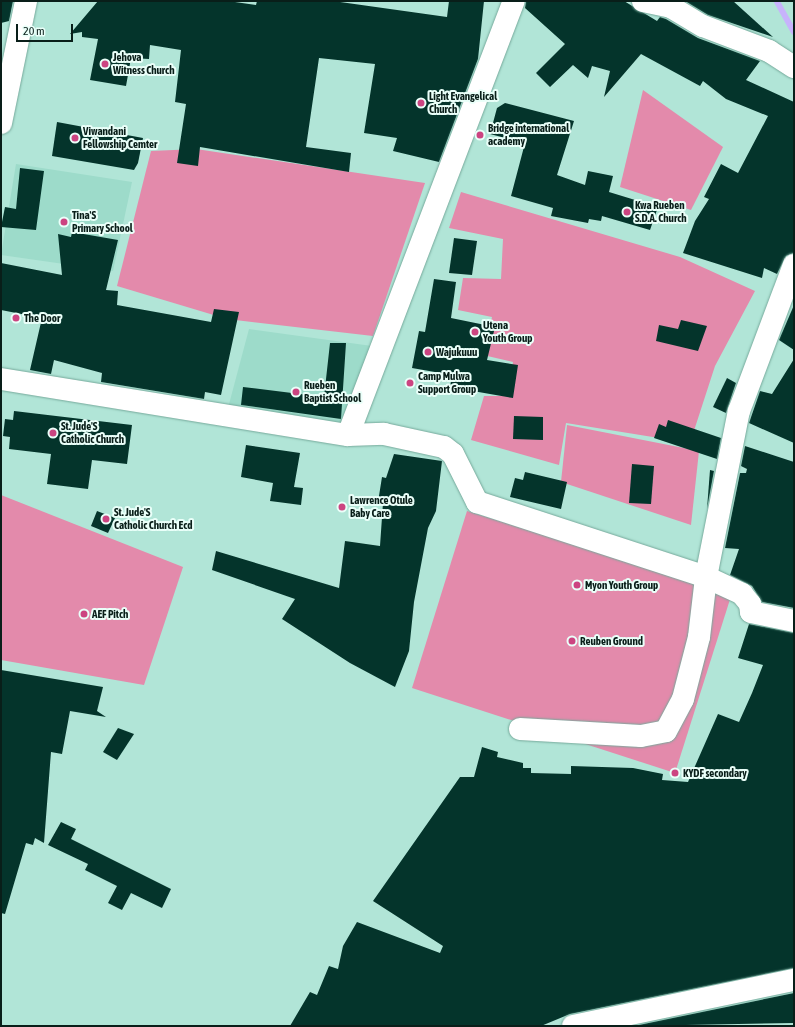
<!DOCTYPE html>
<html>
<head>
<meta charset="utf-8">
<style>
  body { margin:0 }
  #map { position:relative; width:795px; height:1027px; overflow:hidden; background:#b1e5d7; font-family:"Asap Condensed",sans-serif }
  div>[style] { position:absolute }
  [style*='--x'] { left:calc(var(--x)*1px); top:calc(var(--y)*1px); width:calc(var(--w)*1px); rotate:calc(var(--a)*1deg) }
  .built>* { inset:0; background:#9ddbca }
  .green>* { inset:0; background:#e38aab }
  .stream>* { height:5.5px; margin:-2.75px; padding:0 2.75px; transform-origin:2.75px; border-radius:2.75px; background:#c7b3fc }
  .building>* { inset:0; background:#04342b }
  .roads { filter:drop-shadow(0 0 1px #76a99b) drop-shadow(0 0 1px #76a99b) }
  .street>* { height:22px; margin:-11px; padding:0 11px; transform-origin:11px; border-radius:11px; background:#fff }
  .dots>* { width:11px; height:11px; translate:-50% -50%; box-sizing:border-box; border:2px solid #eafff9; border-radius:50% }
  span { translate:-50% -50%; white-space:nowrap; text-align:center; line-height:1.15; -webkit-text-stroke:4px #eafff9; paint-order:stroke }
  .poi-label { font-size:11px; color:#091e19; font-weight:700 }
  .left { translate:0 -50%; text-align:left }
  .frame { position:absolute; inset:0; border:2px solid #091e19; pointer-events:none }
  .scale { position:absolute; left:16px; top:24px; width:57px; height:18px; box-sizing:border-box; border:2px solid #091e19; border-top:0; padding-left:5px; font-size:12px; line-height:14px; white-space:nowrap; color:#091e19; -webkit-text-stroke:3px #eafff9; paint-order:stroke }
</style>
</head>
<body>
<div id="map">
  <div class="built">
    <div style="clip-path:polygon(16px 164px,132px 182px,113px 271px,1px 255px)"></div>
    <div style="clip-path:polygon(249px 329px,372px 346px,343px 424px,228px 408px)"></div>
  </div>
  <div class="green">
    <div style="clip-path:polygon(643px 90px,723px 147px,691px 210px,620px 187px)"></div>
    <div style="clip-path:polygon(196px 149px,425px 183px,373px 336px,227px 319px,117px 286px,151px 151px)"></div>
    <div style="clip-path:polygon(461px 192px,680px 257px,755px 291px,715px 366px,690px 443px,566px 423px,559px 465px,471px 440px,484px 396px,508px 396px,513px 362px,483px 355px,492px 317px,458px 310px,463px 278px,501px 279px,503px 239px,449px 228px)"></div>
    <div style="clip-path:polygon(567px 425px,699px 451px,691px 525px,561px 482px)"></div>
    <div style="clip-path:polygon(1px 495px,183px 567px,144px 685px,1px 660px)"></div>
    <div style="clip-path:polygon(467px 511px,732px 593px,675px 773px,412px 688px)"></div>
  </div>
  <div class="stream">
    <div style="--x:777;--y:1;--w:35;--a:61"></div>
  </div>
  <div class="building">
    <div style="clip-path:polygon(1px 1px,13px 1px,9px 21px,1px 23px)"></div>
    <div style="clip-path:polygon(98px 1px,228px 1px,256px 5px,257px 1px,333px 1px,447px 17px,449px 1px,484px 1px,478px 59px,439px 162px,393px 151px,397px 138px,364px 133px,375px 64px,319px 58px,306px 147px,351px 153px,349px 172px,200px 147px,198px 166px,177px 163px,186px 104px,175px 102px,181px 50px,150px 45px,149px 59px,131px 58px,126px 86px,90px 80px,98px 39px,82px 37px,82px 32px,70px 34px)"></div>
    <div style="clip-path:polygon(526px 1px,624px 1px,657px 21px,660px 17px,666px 19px,698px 38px,760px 61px,746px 80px,794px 102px,794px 253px,786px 256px,777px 274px,764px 268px,762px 278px,683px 253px,695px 221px,709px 199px,704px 197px,721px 164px,738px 173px,768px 116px,726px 99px,703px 81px,700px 86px,641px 54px,604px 97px,610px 71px,592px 66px,588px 78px,573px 65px,550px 87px,536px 73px,565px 44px,525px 8px)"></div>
    <div style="clip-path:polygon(685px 1px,733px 1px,773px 37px,708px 15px)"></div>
    <div style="clip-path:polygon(505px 103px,574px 121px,557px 175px,585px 185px,588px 171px,613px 176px,609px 192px,658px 207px,650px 230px,602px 216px,601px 221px,589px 219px,588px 223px,551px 216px,553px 208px,511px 196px,525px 143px,490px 134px,497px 108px)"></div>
    <div style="clip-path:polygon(57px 122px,143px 138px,138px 163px,134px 170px,52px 156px)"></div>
    <div style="clip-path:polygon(20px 168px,44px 171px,36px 230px,1px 227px,5px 207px,16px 209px)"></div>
    <div style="clip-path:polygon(72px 232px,118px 240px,106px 290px,118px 291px,117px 305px,211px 322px,214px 309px,239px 312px,221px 395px,205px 392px,204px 399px,101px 382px,102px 373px,54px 360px,51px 374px,30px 370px,42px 318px,1px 310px,1px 263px,62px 275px,58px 234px,71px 237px)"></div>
    <div style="clip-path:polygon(454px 238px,477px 241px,472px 275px,449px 273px)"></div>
    <div style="clip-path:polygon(434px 279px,456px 282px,451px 318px,495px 327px,487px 360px,518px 365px,513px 398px,450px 387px,452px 375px,412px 368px,419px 331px,425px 332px)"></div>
    <div style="clip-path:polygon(794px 305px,794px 350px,779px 340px)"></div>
    <div style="clip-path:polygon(681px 320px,707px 326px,698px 351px,656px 341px,659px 325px,678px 329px)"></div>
    <div style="clip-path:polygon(330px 343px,346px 343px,341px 419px,241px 405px,243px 387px,324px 397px)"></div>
    <div style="clip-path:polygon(794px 359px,794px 443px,749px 423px,760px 391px,772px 394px)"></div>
    <div style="clip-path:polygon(727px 378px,736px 383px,726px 413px,713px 407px)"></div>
    <div style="clip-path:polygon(14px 411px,132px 425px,127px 464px,92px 460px,88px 489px,47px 484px,51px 454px,9px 449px,10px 437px,3px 436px,5px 419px,13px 420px)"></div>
    <div style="clip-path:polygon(514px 416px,543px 417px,543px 440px,513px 439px)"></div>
    <div style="clip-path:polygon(668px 420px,721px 438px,717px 459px,654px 438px,659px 424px,666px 427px)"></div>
    <div style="clip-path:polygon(246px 445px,300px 453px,294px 487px,303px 488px,301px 505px,270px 501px,273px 483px,241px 477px)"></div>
    <div style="clip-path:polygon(745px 446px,794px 462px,794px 608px,762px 602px,752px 586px,730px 575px,739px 549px,725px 548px,740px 473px,746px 473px,747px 469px,741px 466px)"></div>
    <div style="clip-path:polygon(394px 454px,442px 461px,436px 511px,428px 528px,414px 602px,409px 651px,395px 687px,350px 663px,282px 619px,295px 599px,212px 570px,216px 551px,339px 588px,345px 541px,380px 546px,383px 503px,378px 502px,382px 477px,386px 478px)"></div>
    <div style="clip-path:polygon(632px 464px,654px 466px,651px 504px,629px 503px)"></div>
    <div style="clip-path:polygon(710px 470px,714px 471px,707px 509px)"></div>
    <div style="clip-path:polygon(525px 472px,567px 482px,561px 509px,510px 497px,515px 478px,523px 480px)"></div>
    <div style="clip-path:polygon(97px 511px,115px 518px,108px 533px,91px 526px)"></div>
    <div style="clip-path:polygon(749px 624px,794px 633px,794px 968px,570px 1014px,541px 1026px,290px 1026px,310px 992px,317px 995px,329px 966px,338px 969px,343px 946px,357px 922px,440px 953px,443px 946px,373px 901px,460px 777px,474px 777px,482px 747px,498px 752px,497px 757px,523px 763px,523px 768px,531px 768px,531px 773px,571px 774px,571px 766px,633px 768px,663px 774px,662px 780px,688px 782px,718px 714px,739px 722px,752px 693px,763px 665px,738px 658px)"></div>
    <div style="clip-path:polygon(1px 670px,103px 687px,97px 711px,106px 717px,70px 711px,62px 754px,51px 752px,44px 843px,35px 838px,33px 845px,26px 843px,5px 914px,1px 913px)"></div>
    <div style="clip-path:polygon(118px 728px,134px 734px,117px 760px,103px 752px)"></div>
    <div style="clip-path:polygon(61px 822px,76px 829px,71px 839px,171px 889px,162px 908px,131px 893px,122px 910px,108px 903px,117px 886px,85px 870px,88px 864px,48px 845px)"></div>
    <div style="clip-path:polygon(794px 993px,794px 1023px,634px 1026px)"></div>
  </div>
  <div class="roads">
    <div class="street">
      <div style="--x:643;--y:1;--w:29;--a:12"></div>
      <div style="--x:671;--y:7;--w:37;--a:31"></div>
      <div style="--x:703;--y:26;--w:71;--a:20.7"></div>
      <div style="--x:769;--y:51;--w:30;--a:33"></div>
      <div style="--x:1;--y:123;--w:125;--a:-78.4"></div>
      <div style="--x:1;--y:379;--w:351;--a:9.2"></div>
      <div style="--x:348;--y:435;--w:36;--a:-2"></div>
      <div style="--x:384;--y:434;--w:61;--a:12.2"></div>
      <div style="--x:444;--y:447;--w:11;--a:38"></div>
      <div style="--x:453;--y:454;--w:54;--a:63.4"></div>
      <div style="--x:477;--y:502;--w:241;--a:18.1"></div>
      <div style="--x:706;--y:577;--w:40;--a:25"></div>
      <div style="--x:742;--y:594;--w:13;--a:51"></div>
      <div style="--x:750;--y:604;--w:8;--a:83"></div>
      <div style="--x:751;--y:612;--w:44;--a:11.8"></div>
      <div style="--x:348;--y:435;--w:465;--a:-69.1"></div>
      <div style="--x:520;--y:729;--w:121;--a:3.3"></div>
      <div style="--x:641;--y:736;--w:25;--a:-11"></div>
      <div style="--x:666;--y:731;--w:36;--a:-62"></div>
      <div style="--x:683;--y:699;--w:64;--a:-75.5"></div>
      <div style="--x:699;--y:637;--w:60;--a:-83.3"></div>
      <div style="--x:706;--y:577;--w:169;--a:-78.8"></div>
      <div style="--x:739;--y:411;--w:156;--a:-69.4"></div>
      <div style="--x:573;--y:1026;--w:226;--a:-11.8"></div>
    </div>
  </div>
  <div class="dots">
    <div style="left:105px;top:64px;background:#cc4481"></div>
    <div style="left:421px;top:103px;background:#cc4481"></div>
    <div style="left:480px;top:135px;background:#cc4481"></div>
    <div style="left:75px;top:138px;background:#cc4481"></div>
    <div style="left:627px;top:212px;background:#cc4481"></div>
    <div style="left:64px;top:222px;background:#cc4481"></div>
    <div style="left:16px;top:318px;background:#cc4481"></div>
    <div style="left:475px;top:332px;background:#cc4481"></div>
    <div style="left:428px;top:352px;background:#cc4481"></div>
    <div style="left:410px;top:383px;background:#cc4481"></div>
    <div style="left:296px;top:392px;background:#cc4481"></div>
    <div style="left:53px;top:433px;background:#cc4481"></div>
    <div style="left:342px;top:507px;background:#cc4481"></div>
    <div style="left:106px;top:519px;background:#cc4481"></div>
    <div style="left:577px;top:585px;background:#cc4481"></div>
    <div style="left:84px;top:614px;background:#cc4481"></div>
    <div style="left:572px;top:641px;background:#cc4481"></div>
    <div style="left:675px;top:773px;background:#cc4481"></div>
  </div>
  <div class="poi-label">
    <span class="left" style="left:113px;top:64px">Jehova<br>Witness Church</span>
    <span class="left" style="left:429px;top:103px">Light Evangelical<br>Church</span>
    <span class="left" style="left:488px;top:135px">Bridge international<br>academy</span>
    <span class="left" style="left:83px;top:138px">Viwandani<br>Fellowship Cemter</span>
    <span class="left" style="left:635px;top:212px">Kwa Rueben<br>S.D.A. Church</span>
    <span class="left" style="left:72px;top:222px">Tina'S<br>Primary School</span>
    <span class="left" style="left:24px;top:318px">The Door</span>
    <span class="left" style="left:483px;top:332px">Utena<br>Youth Group</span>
    <span class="left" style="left:436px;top:352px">Wajukuuu</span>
    <span class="left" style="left:418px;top:383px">Camp Mulwa<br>Support Group</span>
    <span class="left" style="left:304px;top:392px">Rueben<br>Baptist School</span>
    <span class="left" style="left:61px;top:433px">St. Jude'S<br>Catholic Church</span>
    <span class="left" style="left:350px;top:507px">Lawrence Otule<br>Baby Care</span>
    <span class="left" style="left:114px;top:519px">St. Jude'S<br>Catholic Church Ecd</span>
    <span class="left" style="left:585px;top:585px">Myon Youth Group</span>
    <span class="left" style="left:92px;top:614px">AEF Pitch</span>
    <span class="left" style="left:580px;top:641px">Reuben Ground</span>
    <span class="left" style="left:683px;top:773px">KYDF secondary</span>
  </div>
  <div class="frame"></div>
  <div class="scale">20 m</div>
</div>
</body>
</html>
